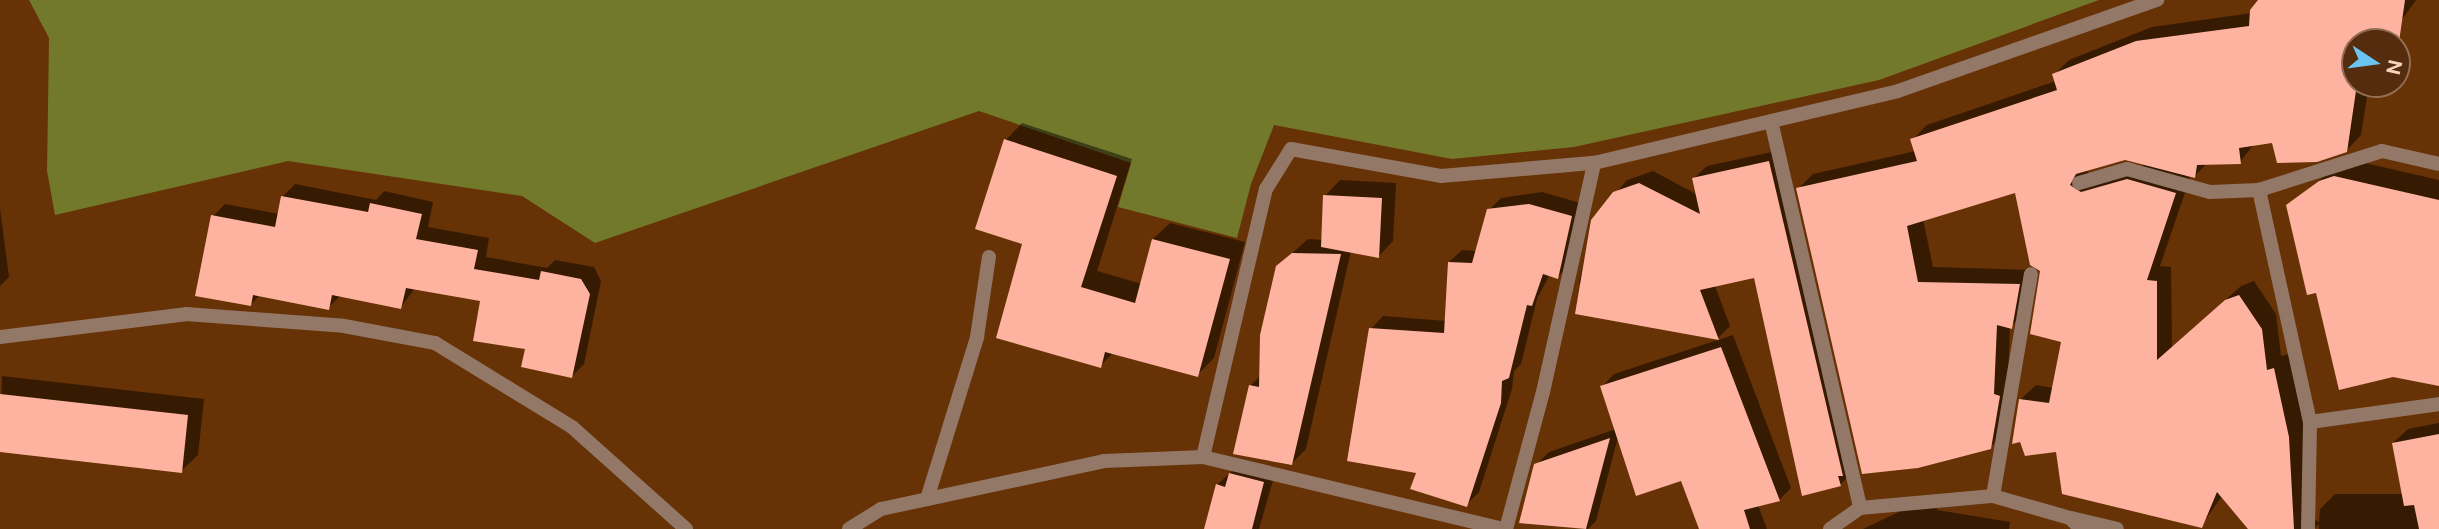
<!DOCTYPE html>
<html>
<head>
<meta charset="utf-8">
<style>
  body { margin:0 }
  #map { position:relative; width:2439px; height:529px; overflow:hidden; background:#673205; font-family:"Public Sans",sans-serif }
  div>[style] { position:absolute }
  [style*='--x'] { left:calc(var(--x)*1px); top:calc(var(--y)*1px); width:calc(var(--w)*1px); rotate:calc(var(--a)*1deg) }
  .forest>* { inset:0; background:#72792b }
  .shadow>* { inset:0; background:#0007 }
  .building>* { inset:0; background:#feb3a1 }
  .lane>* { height:14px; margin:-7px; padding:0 7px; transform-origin:7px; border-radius:7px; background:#937868 }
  span { translate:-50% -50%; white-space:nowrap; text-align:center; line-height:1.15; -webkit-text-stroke:7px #552c0d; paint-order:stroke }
  .north { position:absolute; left:2341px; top:28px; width:70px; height:70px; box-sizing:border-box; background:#552c0d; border:2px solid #956f54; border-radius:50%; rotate:103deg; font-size:19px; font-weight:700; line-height:28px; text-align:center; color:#f4d4bf }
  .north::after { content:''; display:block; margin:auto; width:24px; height:32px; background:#6bc3f2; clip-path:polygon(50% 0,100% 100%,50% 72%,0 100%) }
</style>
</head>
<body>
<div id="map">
  <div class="forest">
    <div style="clip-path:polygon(29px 0,2099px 0,1879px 80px,1574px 147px,1452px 159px,1274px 125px,1251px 184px,1237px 238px,1118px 207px,1131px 163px,979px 111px,595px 243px,522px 196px,288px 161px,55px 215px,47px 171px,49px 38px)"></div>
  </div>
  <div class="shadow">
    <div style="clip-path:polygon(evenodd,2261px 0,2416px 0,2401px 21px,2369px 42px,2355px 42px,2355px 84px,2369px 84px,2361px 135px,2346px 151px,2274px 141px,2254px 144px,2240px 162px,2207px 163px,2195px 176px,2180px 172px,2190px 178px,2160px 266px,2171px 267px,2172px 348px,2241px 286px,2254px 281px,2276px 314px,2281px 356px,2289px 354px,2303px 421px,2305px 479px,2313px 518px,2319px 522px,2320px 509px,2335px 494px,2403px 494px,2393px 443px,2408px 429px,2439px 423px,2439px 529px,2319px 529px,2319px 524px,2314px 529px,2250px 529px,2222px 496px,2201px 526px,2058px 450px,2021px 399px,2036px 385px,2054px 388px,2063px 341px,2016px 191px,1923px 219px,1933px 267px,2033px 270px,2026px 312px,2010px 327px,2006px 432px,1990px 447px,1798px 189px,1813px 174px,1916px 151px,1912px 140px,1927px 125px,2056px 81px,2054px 75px,2069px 60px,2152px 27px,2252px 13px,2261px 0,2125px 158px,2148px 164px,2092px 179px,2086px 169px,2125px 158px)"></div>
    <div style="clip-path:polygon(1022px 123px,1132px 159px,1097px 271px,1142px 284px,1153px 239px,1170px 223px,1245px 242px,1214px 358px,1197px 375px,1114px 352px,1100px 366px,1024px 243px,977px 227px,1006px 140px)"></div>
    <div style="clip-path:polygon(1781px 150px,1852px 472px,1840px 485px,1756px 276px,1715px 286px,1730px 326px,1718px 338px,1579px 283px,1593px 220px,1627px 180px,1653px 171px,1698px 195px,1694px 178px,1707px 166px)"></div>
    <div style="clip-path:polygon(2352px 160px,2439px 180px,2439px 379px,2318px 291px,2288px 206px,2338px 165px)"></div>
    <div style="clip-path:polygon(1340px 180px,1396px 183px,1393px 241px,1378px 257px,1351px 251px,1306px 449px,1292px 463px,1251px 385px,1261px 375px,1278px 266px,1308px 239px,1323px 240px,1325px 196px)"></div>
    <div style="clip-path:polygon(295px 184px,376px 200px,384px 191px,433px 202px,428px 227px,489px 238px,486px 257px,547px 268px,555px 260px,594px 267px,601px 281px,584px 364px,572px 376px,527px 348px,482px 300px,415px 288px,401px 307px,341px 295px,328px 308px,260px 295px,251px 304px,213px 216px,225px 204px,279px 214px,283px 196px)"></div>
    <div style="clip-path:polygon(1542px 192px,1584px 204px,1570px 264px,1558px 277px,1550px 274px,1537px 299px,1521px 364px,1514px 371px,1512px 389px,1479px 492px,1466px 505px,1371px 329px,1383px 316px,1446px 321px,1449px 262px,1462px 250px,1477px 251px,1489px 210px,1501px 198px)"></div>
    <div style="clip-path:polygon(0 208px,9px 277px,0 286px)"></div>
    <div style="clip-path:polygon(1733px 335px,1791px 488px,1779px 500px,1758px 505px,1767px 529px,1701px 529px,1682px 479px,1618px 437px,1596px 521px,1588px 529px,1521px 522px,1536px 465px,1549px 452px,1616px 429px,1602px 387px,1614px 374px)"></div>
    <div style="clip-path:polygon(2px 376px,204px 399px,198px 455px,181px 471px,0 450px)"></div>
    <div style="clip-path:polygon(1242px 462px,1276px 470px,1259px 529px,1206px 529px,1217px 485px)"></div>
    <div style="clip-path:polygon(1936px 505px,1937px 510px,2010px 522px,2009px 529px,1863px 529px,1903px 510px)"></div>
  </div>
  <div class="building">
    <div style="clip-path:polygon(2258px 0,2405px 0,2398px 49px,2397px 42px,2355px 42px,2357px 84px,2347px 152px,2317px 162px,2277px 163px,2272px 143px,2239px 148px,2241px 164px,2197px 165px,2195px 178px,2125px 160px,2076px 174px,2070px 185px,2081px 192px,2127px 179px,2176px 193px,2147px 280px,2157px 281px,2157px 360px,2225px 300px,2239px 295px,2262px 329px,2267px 370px,2274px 368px,2289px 437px,2294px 529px,2248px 529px,2217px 492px,2202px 528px,2062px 494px,2056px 452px,2025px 456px,2020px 442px,2012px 444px,2019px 399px,2049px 403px,2061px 342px,2030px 334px,2040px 271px,2030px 265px,2015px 193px,1907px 226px,1918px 282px,2020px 284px,2012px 329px,1997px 325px,1994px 394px,2000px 396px,1991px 449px,1918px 468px,1862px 474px,1796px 188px,1917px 161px,1910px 139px,2057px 90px,2052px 74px,2136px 41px,2249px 26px,2250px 10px)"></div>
    <div style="clip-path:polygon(1004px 139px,1117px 176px,1081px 287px,1135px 303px,1152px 239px,1230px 259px,1198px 377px,1105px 352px,1101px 368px,996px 338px,1022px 244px,975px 229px)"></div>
    <div style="clip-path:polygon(1769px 161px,1843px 476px,1838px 476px,1841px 486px,1802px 496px,1754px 278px,1700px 290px,1719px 340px,1575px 314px,1591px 220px,1613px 192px,1639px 183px,1700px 214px,1692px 178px)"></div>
    <div style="clip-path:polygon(2334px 176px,2439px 200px,2439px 386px,2393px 377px,2339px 390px,2316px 293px,2307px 295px,2286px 205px,2319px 181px)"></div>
    <div style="clip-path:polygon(1323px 195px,1382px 198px,1379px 258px,1321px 247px)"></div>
    <div style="clip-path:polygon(281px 196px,368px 212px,370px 203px,422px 214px,416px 239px,478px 250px,474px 269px,539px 280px,541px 271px,581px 279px,590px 294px,572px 378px,521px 367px,525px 349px,473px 341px,480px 301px,406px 288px,401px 309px,332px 295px,329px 310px,253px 295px,251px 306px,195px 296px,211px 215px,275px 227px)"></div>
    <div style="clip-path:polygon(1529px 204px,1572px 216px,1558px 279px,1543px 274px,1532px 306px,1527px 305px,1509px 378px,1502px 381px,1501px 403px,1467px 507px,1410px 489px,1416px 473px,1347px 461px,1369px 328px,1444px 333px,1448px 262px,1472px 263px,1487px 209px)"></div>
    <div style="clip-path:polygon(1292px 253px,1341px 254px,1292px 465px,1233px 454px,1249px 385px,1259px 387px,1260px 335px,1276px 266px)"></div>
    <div style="clip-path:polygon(1721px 347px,1780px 501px,1744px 510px,1750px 529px,1699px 529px,1681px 481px,1636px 496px,1600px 386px)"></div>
    <div style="clip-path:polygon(0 394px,188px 415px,182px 473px,0 452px)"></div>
    <div style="clip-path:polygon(2439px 434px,2439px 529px,2419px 529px,2414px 505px,2404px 506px,2392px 443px)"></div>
    <div style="clip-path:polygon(1610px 438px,1586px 529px,1519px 523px,1534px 464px)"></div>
    <div style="clip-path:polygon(1229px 473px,1264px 482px,1252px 529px,1204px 529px,1216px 484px,1225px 487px)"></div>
  </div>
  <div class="lane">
    <div style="--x:1771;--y:121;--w:397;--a:77"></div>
    <div style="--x:2079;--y:183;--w:50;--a:-16.3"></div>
    <div style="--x:2127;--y:169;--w:86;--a:15.5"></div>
    <div style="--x:2210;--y:192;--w:49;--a:-2.3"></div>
    <div style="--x:0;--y:337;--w:187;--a:-7"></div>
    <div style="--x:186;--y:314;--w:158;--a:4.3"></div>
    <div style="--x:344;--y:326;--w:93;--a:10.6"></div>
    <div style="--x:435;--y:343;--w:161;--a:31.5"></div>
    <div style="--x:572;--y:427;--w:153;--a:41.8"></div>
    <div style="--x:2310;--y:422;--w:130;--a:-7.9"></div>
    <div style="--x:1203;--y:457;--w:275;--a:-76.8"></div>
    <div style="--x:1266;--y:189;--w:47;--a:-58"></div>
    <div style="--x:1291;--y:149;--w:152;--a:10.2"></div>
    <div style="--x:1441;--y:176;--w:154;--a:-4.9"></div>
    <div style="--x:1594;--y:163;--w:312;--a:-13.3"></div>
    <div style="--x:1898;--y:91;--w:275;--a:-19.4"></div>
    <div style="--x:1993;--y:496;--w:225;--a:-80.3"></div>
    <div style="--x:927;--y:499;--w:170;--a:-72.8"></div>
    <div style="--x:977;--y:337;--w:81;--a:-81.5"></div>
    <div style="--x:2071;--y:518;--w:47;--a:13.4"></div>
    <div style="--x:849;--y:529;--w:38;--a:-32"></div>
    <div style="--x:881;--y:509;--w:228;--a:-12.1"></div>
    <div style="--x:1104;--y:461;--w:99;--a:-2.3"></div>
    <div style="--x:1203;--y:457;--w:309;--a:13.5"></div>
    <div style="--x:1506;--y:529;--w:142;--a:-74.9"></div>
    <div style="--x:1543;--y:392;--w:235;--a:-77.4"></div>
    <div style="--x:1830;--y:529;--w:37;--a:-35"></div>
    <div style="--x:1860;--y:508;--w:134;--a:-5.2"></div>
    <div style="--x:1993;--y:496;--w:80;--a:15.9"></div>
    <div style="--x:2070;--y:518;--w:16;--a:45"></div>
    <div style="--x:2308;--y:529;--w:107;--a:-88.9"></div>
    <div style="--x:2310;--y:422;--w:238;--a:-102.4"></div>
    <div style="--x:2259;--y:190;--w:129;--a:-17.6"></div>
    <div style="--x:2382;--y:151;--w:58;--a:12.8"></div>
  </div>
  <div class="north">N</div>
</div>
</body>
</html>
